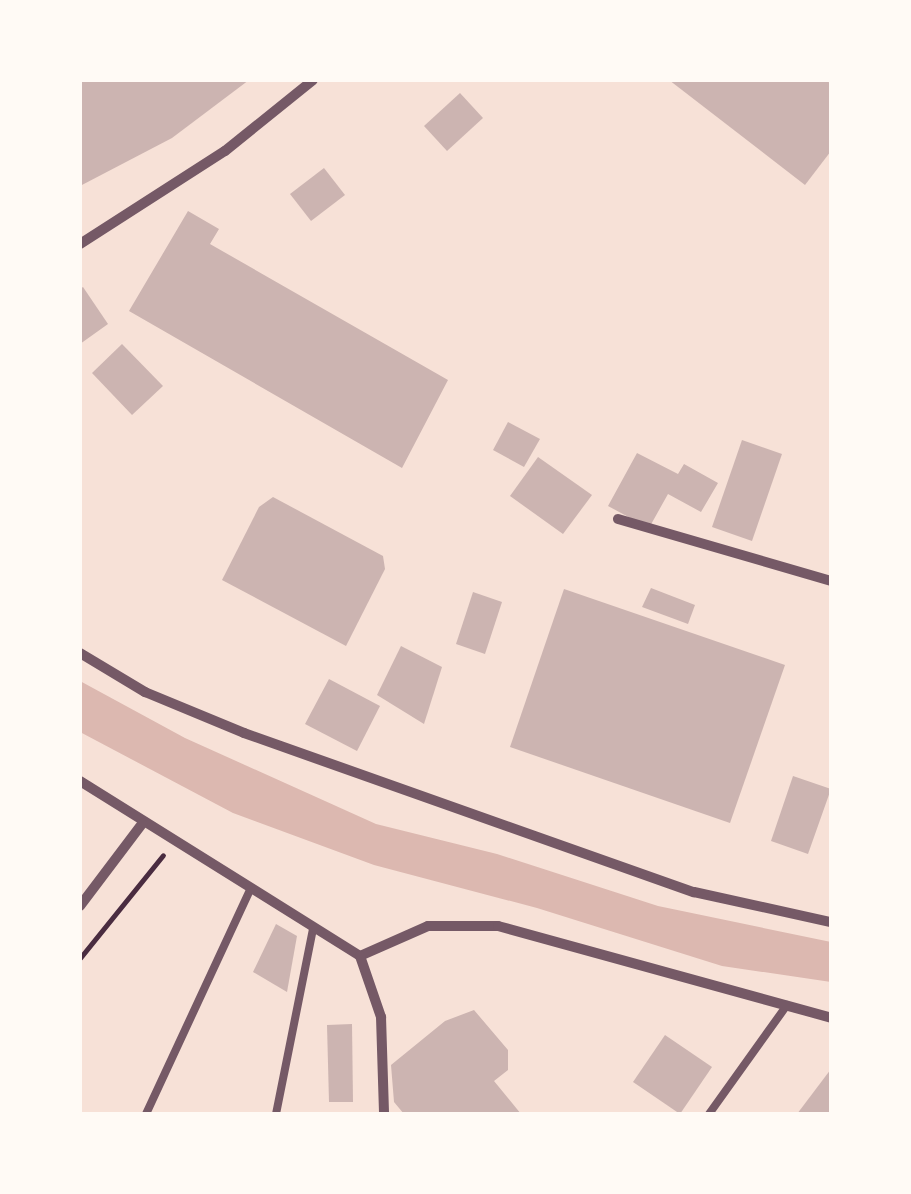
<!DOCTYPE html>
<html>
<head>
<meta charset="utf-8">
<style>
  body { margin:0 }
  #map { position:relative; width:911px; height:1194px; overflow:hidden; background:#f7e1d7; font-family:"Golos Text",sans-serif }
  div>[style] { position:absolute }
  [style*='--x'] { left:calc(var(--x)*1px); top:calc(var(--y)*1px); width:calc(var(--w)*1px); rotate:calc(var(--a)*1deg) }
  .water>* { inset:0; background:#dcb8b0 }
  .building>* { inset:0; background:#ccb4b1 }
  .path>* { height:5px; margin:-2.5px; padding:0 2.5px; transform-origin:2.5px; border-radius:2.5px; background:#4a2c40 }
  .service>* { height:8px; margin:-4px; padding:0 4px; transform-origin:4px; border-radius:4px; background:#755966 }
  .minor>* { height:10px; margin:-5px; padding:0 5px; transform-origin:5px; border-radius:5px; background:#755966 }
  span { translate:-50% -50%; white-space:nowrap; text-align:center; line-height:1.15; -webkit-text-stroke:9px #fffaf5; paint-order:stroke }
  .frame { position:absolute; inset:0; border:82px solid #fffaf5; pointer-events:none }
</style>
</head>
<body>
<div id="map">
  <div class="water">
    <div style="clip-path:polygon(80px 681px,185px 738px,376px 824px,497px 854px,658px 906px,831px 942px,831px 982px,722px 966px,537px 908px,374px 865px,233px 813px,80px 732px)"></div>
  </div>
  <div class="building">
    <div style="clip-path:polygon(80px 80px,249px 80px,172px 138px,80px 186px)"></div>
    <div style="clip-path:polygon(669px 80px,826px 80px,831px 84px,831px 151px,805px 185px)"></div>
    <div style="clip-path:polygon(460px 93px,483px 118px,447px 151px,424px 126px)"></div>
    <div style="clip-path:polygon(324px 168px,345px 195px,311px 221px,290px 194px)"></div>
    <div style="clip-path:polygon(188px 211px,219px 229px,210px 244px,448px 380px,402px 468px,129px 311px)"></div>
    <div style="clip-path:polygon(83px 287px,108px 324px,80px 344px,80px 289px)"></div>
    <div style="clip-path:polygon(122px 344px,163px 386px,132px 415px,92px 373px)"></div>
    <div style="clip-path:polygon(508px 422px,540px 439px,524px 467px,493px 450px)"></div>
    <div style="clip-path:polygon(742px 440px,782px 454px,752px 541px,712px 527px)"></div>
    <div style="clip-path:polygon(637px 453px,678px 474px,684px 464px,718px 483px,701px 512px,668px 494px,649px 528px,608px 506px)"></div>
    <div style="clip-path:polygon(538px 457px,592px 495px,563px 534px,510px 496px)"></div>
    <div style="clip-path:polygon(273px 497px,383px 556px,385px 569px,346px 646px,222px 580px,259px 507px)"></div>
    <div style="clip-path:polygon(651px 588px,695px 605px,688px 624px,642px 607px)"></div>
    <div style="clip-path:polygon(564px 589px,785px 665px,730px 823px,510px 747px)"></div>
    <div style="clip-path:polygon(473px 592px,502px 602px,485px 654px,456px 644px)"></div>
    <div style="clip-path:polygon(401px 646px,442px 667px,424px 724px,377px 695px)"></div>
    <div style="clip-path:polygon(329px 679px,380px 706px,357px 751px,305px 724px)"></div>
    <div style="clip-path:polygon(793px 776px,831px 789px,808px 854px,771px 841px)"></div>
    <div style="clip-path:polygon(276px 924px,297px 936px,287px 992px,253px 972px)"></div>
    <div style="clip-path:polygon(474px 1010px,508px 1050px,508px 1070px,494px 1081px,521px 1114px,404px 1114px,394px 1102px,391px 1065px,445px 1021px)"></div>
    <div style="clip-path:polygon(352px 1024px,353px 1102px,329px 1102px,327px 1025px)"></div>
    <div style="clip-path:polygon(665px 1035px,712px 1067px,680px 1114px,633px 1082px)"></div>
    <div style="clip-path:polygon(831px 1069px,831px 1114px,797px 1114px)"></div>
  </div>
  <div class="path">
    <div style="--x:80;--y:958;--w:132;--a:-51.1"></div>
  </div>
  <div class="service">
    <div style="--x:146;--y:1114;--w:247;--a:-65.1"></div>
    <div style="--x:276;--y:1114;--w:190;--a:-78.7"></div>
    <div style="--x:709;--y:1114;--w:134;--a:-54.4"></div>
  </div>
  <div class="minor">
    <div style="--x:80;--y:244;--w:172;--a:-32.7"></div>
    <div style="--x:225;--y:151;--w:113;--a:-38.9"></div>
    <div style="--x:618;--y:519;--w:222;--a:16.2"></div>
    <div style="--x:80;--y:653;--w:76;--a:31"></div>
    <div style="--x:145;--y:692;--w:107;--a:22.5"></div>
    <div style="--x:244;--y:733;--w:477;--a:19.5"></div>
    <div style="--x:694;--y:892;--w:140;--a:12.4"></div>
    <div style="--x:80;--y:781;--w:330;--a:32"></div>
    <div style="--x:360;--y:956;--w:74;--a:-23.8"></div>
    <div style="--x:428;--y:926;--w:70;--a:0"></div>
    <div style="--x:498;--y:926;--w:345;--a:15.4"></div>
    <div style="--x:80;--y:906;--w:103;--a:-52.9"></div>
    <div style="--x:360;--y:956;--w:65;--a:71"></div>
    <div style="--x:381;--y:1017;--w:97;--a:88.2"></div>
  </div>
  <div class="frame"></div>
</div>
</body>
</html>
